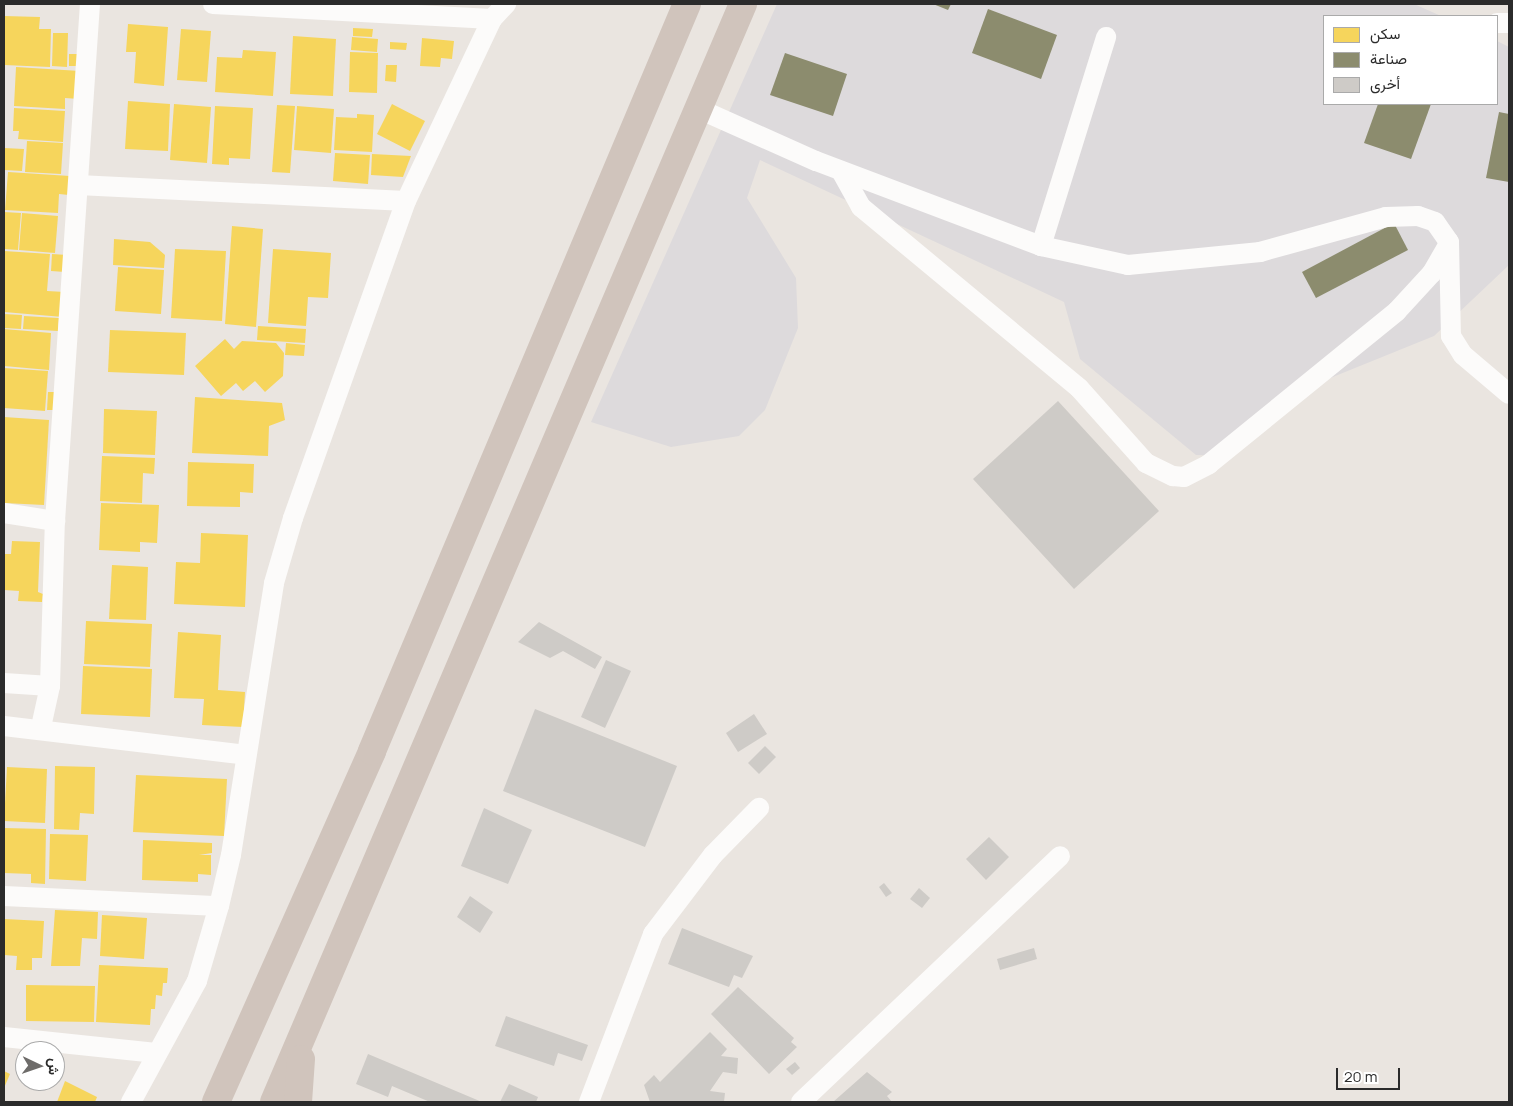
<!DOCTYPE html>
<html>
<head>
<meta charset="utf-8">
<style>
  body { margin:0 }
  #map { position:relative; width:1513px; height:1106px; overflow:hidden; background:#eae5e0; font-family:Manrope,Vazirmatn,sans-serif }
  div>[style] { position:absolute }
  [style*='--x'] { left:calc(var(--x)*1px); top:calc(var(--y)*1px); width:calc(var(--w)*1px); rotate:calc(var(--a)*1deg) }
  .industrial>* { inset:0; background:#dddadc }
  .homes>* { inset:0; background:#f6d55c }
  .industry>* { inset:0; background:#8c8c6e }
  .building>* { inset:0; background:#cecbc7 }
  .minor>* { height:20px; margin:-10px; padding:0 10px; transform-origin:10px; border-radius:10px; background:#fcfbfa }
  .highway>* { height:28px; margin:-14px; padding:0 14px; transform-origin:14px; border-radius:14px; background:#d0c4bc }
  span { translate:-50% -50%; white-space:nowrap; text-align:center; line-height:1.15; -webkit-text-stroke:5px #fff; paint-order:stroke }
  .frame { position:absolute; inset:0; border:5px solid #2b2b2b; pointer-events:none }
  .legend { position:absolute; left:1323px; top:15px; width:175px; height:90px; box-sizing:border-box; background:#fff; border:1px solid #aaa; margin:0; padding:6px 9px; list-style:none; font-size:15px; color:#2b2b2b }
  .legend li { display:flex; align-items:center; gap:10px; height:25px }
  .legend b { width:25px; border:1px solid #aaa }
  .north { position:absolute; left:15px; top:1041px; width:50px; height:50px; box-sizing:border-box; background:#fff; border:1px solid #aaa; border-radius:50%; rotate:93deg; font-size:14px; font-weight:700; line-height:20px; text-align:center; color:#2b2b2b }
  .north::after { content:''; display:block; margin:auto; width:18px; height:22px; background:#6e6c6a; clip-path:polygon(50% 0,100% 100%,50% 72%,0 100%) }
  .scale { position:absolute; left:1336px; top:1068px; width:64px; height:22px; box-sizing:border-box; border:2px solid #2b2b2b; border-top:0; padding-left:6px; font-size:15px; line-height:18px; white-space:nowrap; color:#2b2b2b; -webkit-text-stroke:4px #fff; paint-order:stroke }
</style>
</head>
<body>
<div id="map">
  <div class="industrial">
    <div style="clip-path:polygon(777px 4px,1414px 4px,1441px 16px,1324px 16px,1324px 104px,1497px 104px,1497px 41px,1509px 47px,1509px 265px,1434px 336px,1313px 385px,1232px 456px,1196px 455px,1080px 359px,1064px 302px,760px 160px,747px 198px,796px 278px,798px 328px,765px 410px,739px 436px,671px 447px,591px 422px)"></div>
  </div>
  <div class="homes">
    <div style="clip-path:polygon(4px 16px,40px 17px,39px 29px,51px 29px,50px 67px,4px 65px)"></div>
    <div style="clip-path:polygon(128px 24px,168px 27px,164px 86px,134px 83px,136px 52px,126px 52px)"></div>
    <div style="clip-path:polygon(353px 28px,373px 29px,372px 37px,353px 36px)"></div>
    <div style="clip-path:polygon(181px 29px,211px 31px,207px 82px,177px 80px)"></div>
    <div style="clip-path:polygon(53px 33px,68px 33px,67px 67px,52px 66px)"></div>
    <div style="clip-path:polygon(293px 36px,336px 39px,333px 96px,290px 94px)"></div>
    <div style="clip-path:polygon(352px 37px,378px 39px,377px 52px,351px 50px)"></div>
    <div style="clip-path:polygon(422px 38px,454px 41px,452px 59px,441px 58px,440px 67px,420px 66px)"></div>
    <div style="clip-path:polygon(390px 42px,407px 43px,406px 50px,390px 49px)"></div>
    <div style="clip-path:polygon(243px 50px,276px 52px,273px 96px,215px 92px,217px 57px,242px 58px)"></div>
    <div style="clip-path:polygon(350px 52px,378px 53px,377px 93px,349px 92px)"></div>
    <div style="clip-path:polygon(69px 54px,79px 54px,79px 66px,69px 66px)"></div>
    <div style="clip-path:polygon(386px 65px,397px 65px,396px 82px,385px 81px)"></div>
    <div style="clip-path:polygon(16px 67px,80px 71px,79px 99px,65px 98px,65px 109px,14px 106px)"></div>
    <div style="clip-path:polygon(128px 101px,170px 104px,168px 151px,125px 149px)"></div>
    <div style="clip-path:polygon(174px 104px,211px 107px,207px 163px,170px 160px)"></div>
    <div style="clip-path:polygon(392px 104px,425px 121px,410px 151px,377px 134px)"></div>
    <div style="clip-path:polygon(277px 105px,295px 106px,290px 173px,272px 172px)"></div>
    <div style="clip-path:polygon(215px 106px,253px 108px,250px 159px,229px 158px,229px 165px,212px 164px)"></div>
    <div style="clip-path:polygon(297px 106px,334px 109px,331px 153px,294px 150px)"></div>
    <div style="clip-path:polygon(14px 108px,65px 111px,63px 142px,18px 139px,19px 131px,13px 131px)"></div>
    <div style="clip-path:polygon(357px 114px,374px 115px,372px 152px,334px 150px,336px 117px,357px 118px)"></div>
    <div style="clip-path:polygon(27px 141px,63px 143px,61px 174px,25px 172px)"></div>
    <div style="clip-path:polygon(4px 148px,24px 149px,22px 171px,4px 170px)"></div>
    <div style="clip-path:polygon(335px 153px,370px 155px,368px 184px,333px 181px)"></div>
    <div style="clip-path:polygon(372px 154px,411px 156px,403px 177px,371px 175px)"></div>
    <div style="clip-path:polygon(8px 172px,70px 176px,69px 195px,59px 194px,58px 213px,5px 210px)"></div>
    <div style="clip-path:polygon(4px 212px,21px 213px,18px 250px,4px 249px)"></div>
    <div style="clip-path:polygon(22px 213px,58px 216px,55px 253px,19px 250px)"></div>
    <div style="clip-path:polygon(232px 226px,263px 229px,256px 327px,225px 324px)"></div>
    <div style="clip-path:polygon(114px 239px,150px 242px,165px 255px,164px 268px,113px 265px)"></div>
    <div style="clip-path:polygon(175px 249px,226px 251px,222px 321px,171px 318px)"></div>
    <div style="clip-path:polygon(273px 249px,331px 253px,328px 298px,308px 297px,306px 326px,268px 323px)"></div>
    <div style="clip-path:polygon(4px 251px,50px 254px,47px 291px,65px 292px,63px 317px,4px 312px)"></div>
    <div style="clip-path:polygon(52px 254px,67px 255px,65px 272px,51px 271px)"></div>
    <div style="clip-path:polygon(118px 267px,164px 270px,161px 314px,115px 311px)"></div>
    <div style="clip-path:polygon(4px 314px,22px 315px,21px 329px,4px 328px)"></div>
    <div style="clip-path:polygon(24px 316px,59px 318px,58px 331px,23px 329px)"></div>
    <div style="clip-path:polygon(258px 326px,306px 329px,305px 343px,257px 340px)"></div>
    <div style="clip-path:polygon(4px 329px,51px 333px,49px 370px,4px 366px)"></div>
    <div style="clip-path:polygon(110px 330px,186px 333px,184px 375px,108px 372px)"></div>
    <div style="clip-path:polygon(225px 339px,234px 349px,242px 341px,276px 343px,284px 353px,283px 376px,265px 392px,255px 381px,243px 391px,236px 383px,221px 396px,195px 366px)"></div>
    <div style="clip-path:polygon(286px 343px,305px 345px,304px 356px,285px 355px)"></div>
    <div style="clip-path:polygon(4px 368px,48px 371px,45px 411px,4px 408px)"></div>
    <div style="clip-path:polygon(48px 392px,58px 392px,57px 410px,47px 410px)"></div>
    <div style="clip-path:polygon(195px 397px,282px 403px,285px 420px,269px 426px,268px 456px,192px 453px)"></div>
    <div style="clip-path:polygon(104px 409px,157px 411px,155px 455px,103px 453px)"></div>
    <div style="clip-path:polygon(4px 417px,49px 420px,44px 505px,4px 503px)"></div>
    <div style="clip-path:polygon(102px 456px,155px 458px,154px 474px,143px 473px,142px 503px,100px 501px)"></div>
    <div style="clip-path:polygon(188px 462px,254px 464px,253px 493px,240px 492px,240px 507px,187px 506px)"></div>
    <div style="clip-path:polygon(101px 503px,159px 505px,157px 543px,140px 542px,140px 552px,99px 550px)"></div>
    <div style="clip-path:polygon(201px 533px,248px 535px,245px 607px,174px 604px,176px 562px,200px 563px)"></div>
    <div style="clip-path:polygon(12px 541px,40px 542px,38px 592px,43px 594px,42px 602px,18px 601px,19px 591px,4px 590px,4px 554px,11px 554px)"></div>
    <div style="clip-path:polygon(112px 565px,148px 567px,146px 620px,109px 619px)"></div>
    <div style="clip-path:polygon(86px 621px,152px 624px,150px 667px,84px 664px)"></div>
    <div style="clip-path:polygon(178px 632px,221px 635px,218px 690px,245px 692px,243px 727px,202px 725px,204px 699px,174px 698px)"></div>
    <div style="clip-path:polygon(83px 666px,152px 669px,150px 717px,81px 714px)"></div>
    <div style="clip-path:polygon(55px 766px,95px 767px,94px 814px,80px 813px,79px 830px,54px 829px)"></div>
    <div style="clip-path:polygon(7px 767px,47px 769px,45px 823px,4px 821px)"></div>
    <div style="clip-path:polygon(136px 775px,227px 779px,224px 836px,133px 832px)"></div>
    <div style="clip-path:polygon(4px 828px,46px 829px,45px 884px,31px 883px,31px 874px,4px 873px)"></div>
    <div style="clip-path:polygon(50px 834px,88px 835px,86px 881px,49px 879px)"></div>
    <div style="clip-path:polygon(143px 840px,212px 843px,212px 853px,199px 855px,211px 855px,211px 875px,198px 874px,198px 882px,142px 880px)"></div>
    <div style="clip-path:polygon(55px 910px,98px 912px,97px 939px,82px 938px,80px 966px,51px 966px)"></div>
    <div style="clip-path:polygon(102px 915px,147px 918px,144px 959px,100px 956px)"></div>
    <div style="clip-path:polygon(4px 919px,44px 921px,42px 958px,32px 958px,32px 970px,16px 970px,17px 956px,4px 955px)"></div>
    <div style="clip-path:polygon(99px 965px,168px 968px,167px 983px,163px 983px,162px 996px,156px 995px,155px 1009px,151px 1009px,150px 1025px,96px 1022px)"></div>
    <div style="clip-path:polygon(26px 985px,95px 986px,94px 1022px,26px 1021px)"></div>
    <div style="clip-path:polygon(4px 1071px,10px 1074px,4px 1088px)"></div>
    <div style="clip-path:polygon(65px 1081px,97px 1097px,95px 1102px,57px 1102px)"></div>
  </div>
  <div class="industry">
    <div style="clip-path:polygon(933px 4px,951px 4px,948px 10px)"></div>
    <div style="clip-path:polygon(988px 9px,1057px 35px,1041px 79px,972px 53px)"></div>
    <div style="clip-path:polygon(785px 53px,847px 74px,833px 116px,770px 95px)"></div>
    <div style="clip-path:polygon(1378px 104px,1431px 104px,1411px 159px,1364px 143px)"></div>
    <div style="clip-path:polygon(1499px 112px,1509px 114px,1509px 182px,1486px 178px)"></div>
    <div style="clip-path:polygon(1394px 223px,1408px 250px,1316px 298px,1302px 272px)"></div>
  </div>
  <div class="building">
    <div style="clip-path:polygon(1058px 401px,1159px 511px,1074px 589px,973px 479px)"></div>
    <div style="clip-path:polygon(539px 622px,602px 657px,595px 669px,563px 651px,550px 658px,518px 642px)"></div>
    <div style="clip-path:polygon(606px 660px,631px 671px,605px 728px,581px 717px)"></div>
    <div style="clip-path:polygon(535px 709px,677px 766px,645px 847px,503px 791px)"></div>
    <div style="clip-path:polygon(754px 714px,767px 734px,738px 752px,726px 733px)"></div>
    <div style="clip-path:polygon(765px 746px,776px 757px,759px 774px,748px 763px)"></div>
    <div style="clip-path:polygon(484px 808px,532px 830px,508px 884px,461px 866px)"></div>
    <div style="clip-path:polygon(989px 837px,1009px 857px,986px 880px,966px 859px)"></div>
    <div style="clip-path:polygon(884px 883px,892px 893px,886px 897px,879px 887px)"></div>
    <div style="clip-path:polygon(919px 888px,930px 898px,922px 908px,910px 899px)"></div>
    <div style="clip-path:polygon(470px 896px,493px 912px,480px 933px,457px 917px)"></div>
    <div style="clip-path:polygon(682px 928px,753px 956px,742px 978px,734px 975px,729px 987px,668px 964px)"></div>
    <div style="clip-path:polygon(1034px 948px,1037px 959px,1000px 970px,997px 959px)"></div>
    <div style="clip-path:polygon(738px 987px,794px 1038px,791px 1042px,797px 1047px,769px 1074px,711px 1014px)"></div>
    <div style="clip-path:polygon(506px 1016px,588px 1045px,582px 1061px,558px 1053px,554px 1066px,495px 1046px)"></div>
    <div style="clip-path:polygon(710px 1032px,727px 1049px,721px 1056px,738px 1058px,737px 1074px,723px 1072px,710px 1091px,725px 1093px,724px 1102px,650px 1102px,644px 1085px,654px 1075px,660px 1082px)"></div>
    <div style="clip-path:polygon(368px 1054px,482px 1102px,430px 1102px,392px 1086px,388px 1097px,356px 1084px)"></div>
    <div style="clip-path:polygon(795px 1062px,800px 1068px,792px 1075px,786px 1069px)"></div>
    <div style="clip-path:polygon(867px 1072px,892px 1092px,887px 1096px,892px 1102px,833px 1102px)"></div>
    <div style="clip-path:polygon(509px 1084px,538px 1097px,536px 1102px,500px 1102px)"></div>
  </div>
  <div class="minor">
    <div style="--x:213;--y:4;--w:279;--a:3.1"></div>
    <div style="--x:1497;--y:23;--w:12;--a:0"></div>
    <div style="--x:699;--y:109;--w:128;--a:24"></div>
    <div style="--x:816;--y:161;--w:241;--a:20.7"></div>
    <div style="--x:1041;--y:246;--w:89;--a:12.3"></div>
    <div style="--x:1128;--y:265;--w:133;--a:-5.6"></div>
    <div style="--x:1260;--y:252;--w:131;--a:-15.5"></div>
    <div style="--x:1386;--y:217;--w:32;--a:-2"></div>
    <div style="--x:1418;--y:216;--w:18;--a:19"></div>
    <div style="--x:1435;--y:222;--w:24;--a:55"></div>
    <div style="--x:1449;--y:242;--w:94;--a:88.8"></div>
    <div style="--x:1451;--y:336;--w:22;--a:58"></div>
    <div style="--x:1463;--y:355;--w:60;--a:40.3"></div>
    <div style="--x:841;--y:171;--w:41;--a:60.9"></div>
    <div style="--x:861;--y:207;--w:283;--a:39.7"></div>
    <div style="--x:1079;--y:388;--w:101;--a:48.2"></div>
    <div style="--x:1146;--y:463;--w:30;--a:26"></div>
    <div style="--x:1173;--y:476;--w:11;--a:5"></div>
    <div style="--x:1184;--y:477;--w:28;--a:-27"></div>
    <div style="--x:1209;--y:464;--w:242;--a:-39.1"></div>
    <div style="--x:1397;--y:311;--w:52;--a:-47.4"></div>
    <div style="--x:1432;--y:273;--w:34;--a:-60"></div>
    <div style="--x:78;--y:185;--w:328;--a:2.8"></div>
    <div style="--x:1041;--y:246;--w:219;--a:-72.7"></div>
    <div style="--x:4;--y:513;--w:52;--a:8.9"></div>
    <div style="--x:4;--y:683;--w:46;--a:3.7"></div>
    <div style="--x:4;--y:726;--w:244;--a:6.8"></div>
    <div style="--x:41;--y:727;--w:42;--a:-77.6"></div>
    <div style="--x:50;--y:686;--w:165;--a:-88.3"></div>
    <div style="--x:55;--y:521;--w:518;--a:-86.13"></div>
    <div style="--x:4;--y:896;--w:215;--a:2.7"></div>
    <div style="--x:4;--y:1037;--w:153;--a:6"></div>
    <div style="--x:131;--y:1102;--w:138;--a:-61.4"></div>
    <div style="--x:197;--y:981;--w:78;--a:-73.7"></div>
    <div style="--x:219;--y:906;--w:52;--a:-76.8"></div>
    <div style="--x:231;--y:855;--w:275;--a:-81"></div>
    <div style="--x:274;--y:583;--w:68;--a:-73.7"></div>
    <div style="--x:293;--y:518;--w:337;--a:-70.4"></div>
    <div style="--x:406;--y:201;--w:201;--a:-64.7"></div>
    <div style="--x:492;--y:19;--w:21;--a:-47"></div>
    <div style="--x:589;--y:1102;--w:180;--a:-69.1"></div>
    <div style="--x:653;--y:934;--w:99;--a:-52.8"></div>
    <div style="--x:713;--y:855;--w:66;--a:-45.6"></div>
    <div style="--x:801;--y:1102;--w:357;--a:-43.5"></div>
  </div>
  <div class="highway">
    <div style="--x:216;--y:1102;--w:384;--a:-66"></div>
    <div style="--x:372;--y:751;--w:811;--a:-67.14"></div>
    <div style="--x:274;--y:1102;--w:1194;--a:-66.87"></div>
    <div style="--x:298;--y:1102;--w:43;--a:-86"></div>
  </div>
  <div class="frame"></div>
  <ul class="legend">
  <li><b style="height:14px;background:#f6d55c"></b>سكن</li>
  <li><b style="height:14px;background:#8c8c6e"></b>صناعة</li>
  <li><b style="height:14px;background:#cecbc7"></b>أخرى</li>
  </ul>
  <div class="north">ش</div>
  <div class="scale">20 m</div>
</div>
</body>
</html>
